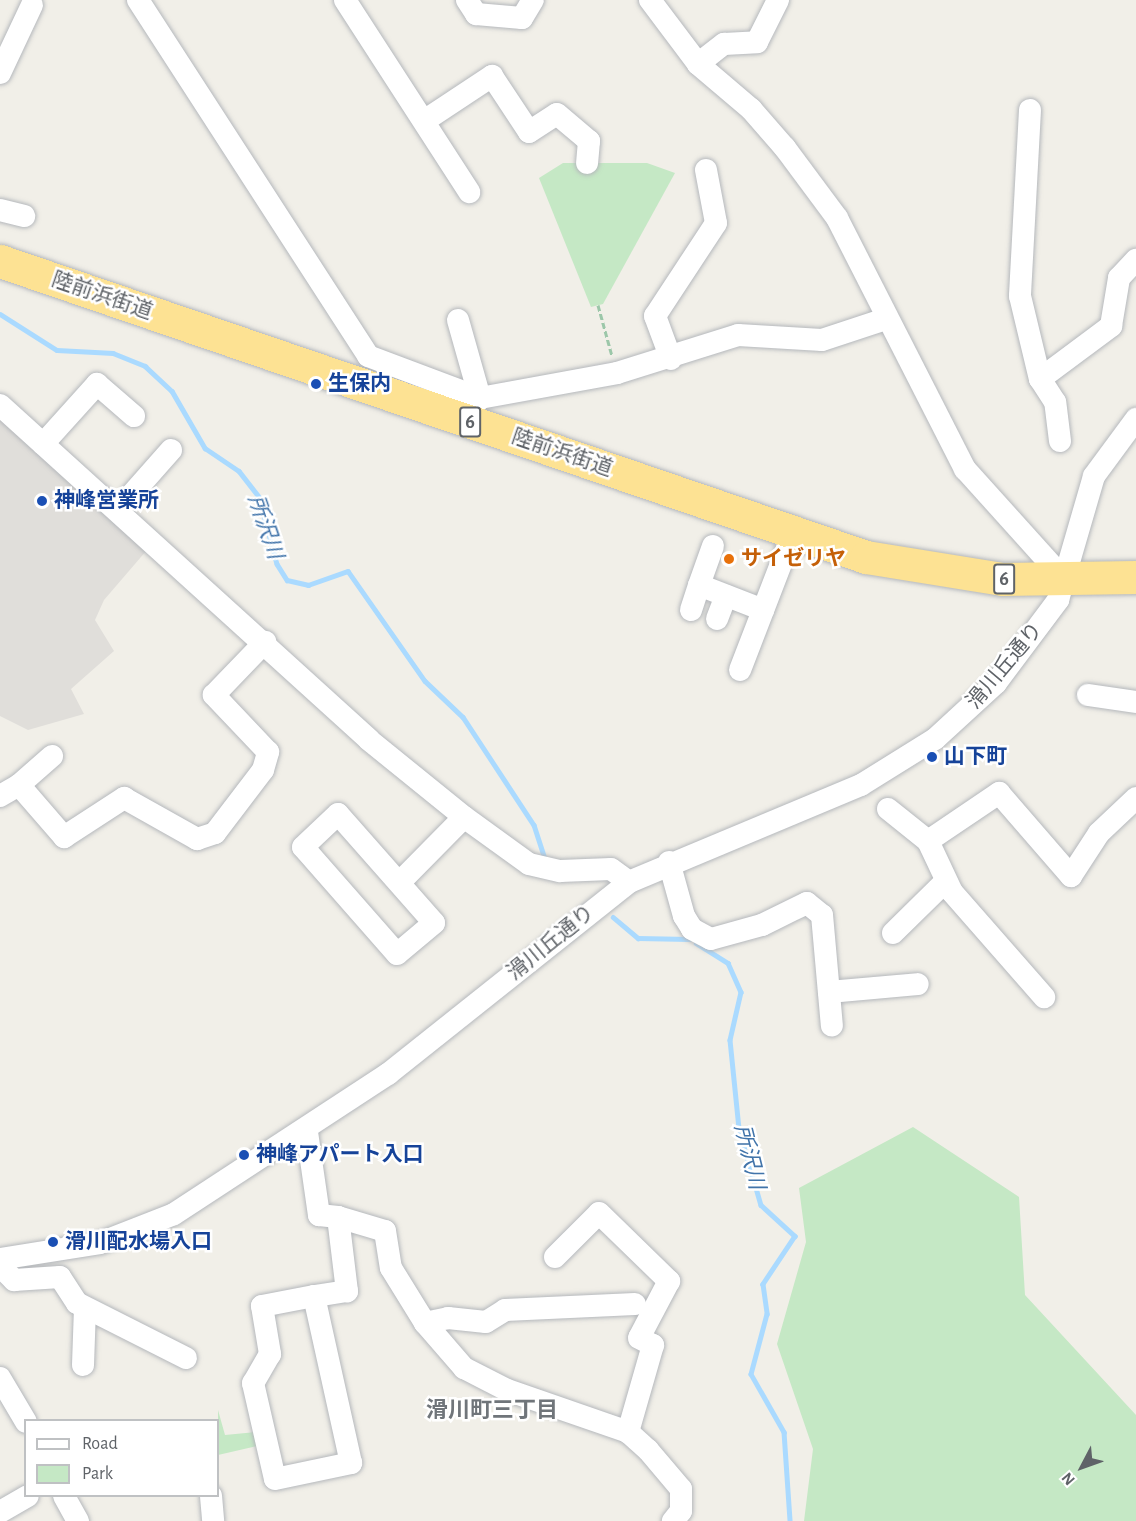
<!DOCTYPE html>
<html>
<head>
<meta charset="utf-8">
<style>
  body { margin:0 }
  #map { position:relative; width:1136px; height:1521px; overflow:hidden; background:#f1efe8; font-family:"Alegreya Sans","Noto Sans JP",sans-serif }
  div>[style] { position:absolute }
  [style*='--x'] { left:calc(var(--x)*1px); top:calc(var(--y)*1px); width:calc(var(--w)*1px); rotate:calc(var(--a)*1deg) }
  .industrial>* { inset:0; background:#e0deda }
  .green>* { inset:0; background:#c5e8c5 }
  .stream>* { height:4.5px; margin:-2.25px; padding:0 2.25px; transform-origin:2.25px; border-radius:2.25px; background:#aadaff }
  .path>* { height:3px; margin-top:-1.5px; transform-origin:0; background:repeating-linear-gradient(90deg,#9cc7a9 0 6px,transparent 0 9px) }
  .roads { filter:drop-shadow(0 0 2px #b5b8bc) drop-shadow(0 0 2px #b5b8bc) }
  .minor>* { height:22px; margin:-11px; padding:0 11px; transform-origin:11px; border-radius:11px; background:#fff }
  .highway>* { height:33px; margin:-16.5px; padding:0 16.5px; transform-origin:16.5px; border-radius:16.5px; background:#fde293 }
  .dots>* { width:16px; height:16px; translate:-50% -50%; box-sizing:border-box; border:3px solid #fff; border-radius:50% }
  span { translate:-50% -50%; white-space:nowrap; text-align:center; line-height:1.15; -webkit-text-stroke:5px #fff; paint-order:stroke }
  .shield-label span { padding:2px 4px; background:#fff; border:2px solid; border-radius:4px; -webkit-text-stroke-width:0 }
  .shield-label { font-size:20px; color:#5f6368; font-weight:700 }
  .street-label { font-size:21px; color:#5f6368 }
  .transit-label { font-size:21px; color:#164399; font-weight:700 }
  .left { translate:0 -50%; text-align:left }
  .food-label { font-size:21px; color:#c56008; font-weight:700 }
  .water-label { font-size:22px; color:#4174aa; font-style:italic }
  .neighbourhood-label { font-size:22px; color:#70757a; font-weight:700 }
  .legend { position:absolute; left:24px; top:1419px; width:195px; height:78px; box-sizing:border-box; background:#fff; border:2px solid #bfc1c3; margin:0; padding:8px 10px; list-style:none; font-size:18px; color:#5f6368 }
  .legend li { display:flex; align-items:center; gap:12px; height:30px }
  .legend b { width:30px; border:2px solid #bfc1c3 }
  .north { position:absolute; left:1052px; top:1437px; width:60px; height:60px; -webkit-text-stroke:4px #fff; paint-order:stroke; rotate:229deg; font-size:16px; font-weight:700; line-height:24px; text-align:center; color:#5f6368 }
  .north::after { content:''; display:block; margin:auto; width:21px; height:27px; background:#5f6368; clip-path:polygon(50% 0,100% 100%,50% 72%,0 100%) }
</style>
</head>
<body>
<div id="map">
  <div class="industrial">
    <div style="clip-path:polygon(0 419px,147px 550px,104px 600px,95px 620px,114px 651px,71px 689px,84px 714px,28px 730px,0 716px)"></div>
  </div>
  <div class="green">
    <div style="clip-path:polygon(563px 163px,647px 163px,675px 173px,603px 304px,591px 307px,539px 178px)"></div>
    <div style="clip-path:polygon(913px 1127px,1019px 1197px,1025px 1295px,1136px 1415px,1136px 1521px,804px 1521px,813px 1449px,777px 1344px,806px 1242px,799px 1188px)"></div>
    <div style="clip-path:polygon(218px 1410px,225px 1435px,256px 1432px,261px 1445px,218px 1455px)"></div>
  </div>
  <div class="stream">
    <div style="--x:0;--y:314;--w:67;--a:32.3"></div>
    <div style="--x:57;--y:350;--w:56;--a:3.1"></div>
    <div style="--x:113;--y:353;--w:35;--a:22"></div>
    <div style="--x:145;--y:366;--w:37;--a:43"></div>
    <div style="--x:172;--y:391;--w:66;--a:59.9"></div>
    <div style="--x:205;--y:448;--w:41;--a:34.1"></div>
    <div style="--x:239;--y:471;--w:33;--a:52"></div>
    <div style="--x:259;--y:497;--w:69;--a:75"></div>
    <div style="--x:277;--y:564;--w:19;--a:58"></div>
    <div style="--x:287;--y:580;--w:22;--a:13"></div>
    <div style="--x:308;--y:585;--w:42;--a:-19.3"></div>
    <div style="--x:348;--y:571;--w:134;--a:55"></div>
    <div style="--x:425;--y:681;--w:52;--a:43.5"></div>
    <div style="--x:463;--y:717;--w:129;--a:56.7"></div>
    <div style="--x:534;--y:825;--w:36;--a:72"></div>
    <div style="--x:613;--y:917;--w:33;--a:40"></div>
    <div style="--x:638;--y:938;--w:51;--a:1.1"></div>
    <div style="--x:696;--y:943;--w:38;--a:32"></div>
    <div style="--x:728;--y:963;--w:32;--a:66"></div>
    <div style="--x:741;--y:992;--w:49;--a:102.9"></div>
    <div style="--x:730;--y:1040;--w:89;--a:84.2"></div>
    <div style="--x:739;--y:1129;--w:79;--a:73.9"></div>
    <div style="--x:761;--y:1205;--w:46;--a:42.4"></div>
    <div style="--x:795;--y:1236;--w:58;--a:123.7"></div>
    <div style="--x:763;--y:1284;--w:30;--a:82"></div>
    <div style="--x:767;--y:1314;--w:62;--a:104.9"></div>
    <div style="--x:751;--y:1374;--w:67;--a:60.4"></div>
    <div style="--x:784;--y:1432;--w:89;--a:86.1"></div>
  </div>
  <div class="path">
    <div style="--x:598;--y:305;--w:53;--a:74.6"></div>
  </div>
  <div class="roads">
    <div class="minor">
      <div style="--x:138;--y:0;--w:424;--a:57.1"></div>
      <div style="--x:368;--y:356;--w:120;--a:20.6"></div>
      <div style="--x:480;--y:398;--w:81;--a:-105.8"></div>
      <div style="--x:345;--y:0;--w:229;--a:57.1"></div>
      <div style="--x:467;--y:0;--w:17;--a:57"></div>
      <div style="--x:476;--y:14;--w:46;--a:5"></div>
      <div style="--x:522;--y:18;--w:21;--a:-59"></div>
      <div style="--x:650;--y:0;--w:80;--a:53.1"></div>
      <div style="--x:698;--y:64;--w:70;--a:40.3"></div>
      <div style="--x:751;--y:109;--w:52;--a:48.9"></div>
      <div style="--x:785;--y:148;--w:87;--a:53.4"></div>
      <div style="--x:837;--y:218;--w:282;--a:63"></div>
      <div style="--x:965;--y:469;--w:151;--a:48"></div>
      <div style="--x:698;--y:64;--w:33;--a:-38"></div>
      <div style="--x:724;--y:44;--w:33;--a:-3"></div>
      <div style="--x:757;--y:42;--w:47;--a:-63.4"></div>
      <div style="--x:0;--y:73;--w:75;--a:-64.8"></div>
      <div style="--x:1030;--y:110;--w:186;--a:93.1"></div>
      <div style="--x:1020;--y:296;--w:85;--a:76.5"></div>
      <div style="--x:424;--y:121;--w:82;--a:-33.5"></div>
      <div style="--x:492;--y:76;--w:67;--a:56.5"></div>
      <div style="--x:529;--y:132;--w:33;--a:-33"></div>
      <div style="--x:557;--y:114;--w:42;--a:40.2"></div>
      <div style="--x:589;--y:141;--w:22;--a:95"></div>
      <div style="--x:0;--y:210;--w:25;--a:14"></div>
      <div style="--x:671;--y:359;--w:46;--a:-110.4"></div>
      <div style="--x:655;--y:316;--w:111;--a:-56.7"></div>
      <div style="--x:716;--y:223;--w:54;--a:-100.7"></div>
      <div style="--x:0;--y:405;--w:498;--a:42.2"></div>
      <div style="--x:369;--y:740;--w:122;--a:39"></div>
      <div style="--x:464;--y:817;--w:80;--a:35.9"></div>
      <div style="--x:529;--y:864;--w:32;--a:13"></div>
      <div style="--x:560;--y:871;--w:51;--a:-2.2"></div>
      <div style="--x:611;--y:869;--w:22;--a:36"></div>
      <div style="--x:472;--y:408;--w:13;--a:-51"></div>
      <div style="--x:480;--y:398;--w:139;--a:-10.3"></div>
      <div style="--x:617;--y:373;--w:127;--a:-17.4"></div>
      <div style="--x:738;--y:335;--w:84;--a:3.4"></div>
      <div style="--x:822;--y:340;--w:67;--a:-18.2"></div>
      <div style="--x:1060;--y:441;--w:39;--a:-97"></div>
      <div style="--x:1055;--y:402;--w:27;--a:-123"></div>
      <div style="--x:1040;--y:379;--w:89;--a:-36.7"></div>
      <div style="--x:1111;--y:326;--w:49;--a:-80.5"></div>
      <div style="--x:1119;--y:278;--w:25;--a:-47"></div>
      <div style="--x:43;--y:444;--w:81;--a:-48"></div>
      <div style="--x:97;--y:384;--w:49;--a:40.9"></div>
      <div style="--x:118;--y:510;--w:80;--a:-48.5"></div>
      <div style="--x:713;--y:546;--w:41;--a:109.7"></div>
      <div style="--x:699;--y:585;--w:69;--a:21.3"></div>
      <div style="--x:691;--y:610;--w:26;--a:-72"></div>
      <div style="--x:717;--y:619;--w:25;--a:-69"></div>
      <div style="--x:740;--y:670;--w:147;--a:-68.9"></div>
      <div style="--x:1088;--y:695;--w:49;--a:8.3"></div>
      <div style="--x:19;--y:785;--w:44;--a:-41.3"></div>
      <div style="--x:0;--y:796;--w:22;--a:-30"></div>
      <div style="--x:19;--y:785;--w:69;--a:49.1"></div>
      <div style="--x:64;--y:837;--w:72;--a:-33"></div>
      <div style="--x:124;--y:798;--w:84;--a:29.3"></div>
      <div style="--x:197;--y:839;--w:19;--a:-18"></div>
      <div style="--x:215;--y:833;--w:79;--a:-52.7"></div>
      <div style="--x:263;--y:770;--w:19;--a:-74"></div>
      <div style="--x:268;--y:752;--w:79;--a:-133.5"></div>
      <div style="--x:214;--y:695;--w:74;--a:-46.1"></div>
      <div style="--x:888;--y:809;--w:51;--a:38.7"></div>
      <div style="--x:928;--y:841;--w:86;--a:-34.1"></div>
      <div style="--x:999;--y:793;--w:110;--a:49.1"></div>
      <div style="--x:1071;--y:876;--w:51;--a:-56.9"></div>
      <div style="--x:1099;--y:833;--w:51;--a:-43.4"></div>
      <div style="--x:338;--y:814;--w:145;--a:48.6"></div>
      <div style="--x:434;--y:923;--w:48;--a:140"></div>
      <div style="--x:397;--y:954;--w:142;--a:-131.3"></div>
      <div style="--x:303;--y:847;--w:48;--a:-43.3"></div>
      <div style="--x:928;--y:841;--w:56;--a:64.8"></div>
      <div style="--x:952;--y:892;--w:140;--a:48.8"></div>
      <div style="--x:669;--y:862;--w:56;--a:74.5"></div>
      <div style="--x:684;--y:916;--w:15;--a:58"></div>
      <div style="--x:692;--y:929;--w:21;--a:28"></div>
      <div style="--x:711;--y:939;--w:53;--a:-15.4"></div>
      <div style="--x:762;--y:925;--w:50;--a:-26.1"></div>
      <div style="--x:807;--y:903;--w:19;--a:39"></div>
      <div style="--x:822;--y:915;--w:111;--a:84.9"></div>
      <div style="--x:400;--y:882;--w:91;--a:-45.4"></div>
      <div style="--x:893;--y:933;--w:74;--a:-44.5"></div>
      <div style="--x:829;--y:992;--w:89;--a:-5.1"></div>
      <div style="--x:307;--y:1132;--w:84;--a:81.8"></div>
      <div style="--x:319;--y:1215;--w:19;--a:6"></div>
      <div style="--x:338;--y:1217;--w:75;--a:83.1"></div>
      <div style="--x:347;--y:1291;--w:33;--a:171"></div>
      <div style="--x:314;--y:1296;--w:53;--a:169.1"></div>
      <div style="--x:262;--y:1306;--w:49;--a:80.5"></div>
      <div style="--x:270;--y:1354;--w:34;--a:120"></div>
      <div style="--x:253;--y:1383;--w:98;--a:77.1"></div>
      <div style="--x:275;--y:1479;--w:78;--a:-11.9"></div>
      <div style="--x:351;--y:1463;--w:171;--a:-102.5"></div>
      <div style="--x:338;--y:1217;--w:49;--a:16.6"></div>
      <div style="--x:385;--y:1231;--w:37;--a:81"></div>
      <div style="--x:391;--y:1268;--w:65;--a:58.3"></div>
      <div style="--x:425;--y:1323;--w:60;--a:49.1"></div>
      <div style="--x:464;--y:1368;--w:48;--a:27.1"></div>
      <div style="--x:507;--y:1390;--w:128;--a:19.1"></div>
      <div style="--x:628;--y:1432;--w:27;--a:42"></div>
      <div style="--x:648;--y:1450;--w:51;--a:49.8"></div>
      <div style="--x:681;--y:1489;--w:22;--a:90"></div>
      <div style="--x:681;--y:1511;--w:13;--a:129"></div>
      <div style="--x:555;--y:1257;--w:62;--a:-45"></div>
      <div style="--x:599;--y:1213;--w:98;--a:44.2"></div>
      <div style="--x:669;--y:1281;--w:64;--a:117.8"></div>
      <div style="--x:639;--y:1338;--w:16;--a:27"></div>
      <div style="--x:653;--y:1345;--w:91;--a:106"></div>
      <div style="--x:0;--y:1259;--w:101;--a:-9.1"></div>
      <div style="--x:100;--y:1243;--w:79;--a:-21.4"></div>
      <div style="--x:174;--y:1214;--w:256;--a:-33.2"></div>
      <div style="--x:388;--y:1074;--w:308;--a:-38.5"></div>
      <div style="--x:629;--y:882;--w:251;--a:-22.7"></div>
      <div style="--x:861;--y:785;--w:87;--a:-31.9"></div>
      <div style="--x:935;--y:739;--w:83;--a:-42.6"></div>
      <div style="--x:996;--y:683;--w:104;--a:-53.2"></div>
      <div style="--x:1058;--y:600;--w:129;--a:-73.8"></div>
      <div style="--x:1094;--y:476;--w:71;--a:-53.6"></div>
      <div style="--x:0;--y:1266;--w:20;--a:45"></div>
      <div style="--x:14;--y:1280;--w:46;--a:-3.7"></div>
      <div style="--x:60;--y:1277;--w:31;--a:57"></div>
      <div style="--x:77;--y:1303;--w:122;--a:26.8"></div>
      <div style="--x:425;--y:1323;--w:24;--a:-12"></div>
      <div style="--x:448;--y:1318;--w:38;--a:6"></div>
      <div style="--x:486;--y:1322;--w:22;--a:-32"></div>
      <div style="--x:505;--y:1310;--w:130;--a:-2.6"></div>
      <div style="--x:83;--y:1365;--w:57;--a:-88"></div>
      <div style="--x:0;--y:1378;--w:51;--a:59.4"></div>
      <div style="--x:64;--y:1496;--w:29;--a:61"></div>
      <div style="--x:211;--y:1496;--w:25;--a:85"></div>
      <div style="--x:0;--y:1512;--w:32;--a:-30"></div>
    </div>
    <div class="highway">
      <div style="--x:0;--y:261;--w:915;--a:18.87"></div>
      <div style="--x:866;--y:557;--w:138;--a:9.2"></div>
      <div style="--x:1002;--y:579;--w:134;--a:-0.9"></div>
    </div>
  </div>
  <div class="dots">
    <div style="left:316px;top:384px;background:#1a4fb4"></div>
    <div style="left:42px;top:501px;background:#1a4fb4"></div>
    <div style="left:729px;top:559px;background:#e8710a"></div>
    <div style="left:932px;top:757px;background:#1a4fb4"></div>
    <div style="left:244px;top:1155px;background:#1a4fb4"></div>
    <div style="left:53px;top:1242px;background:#1a4fb4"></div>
  </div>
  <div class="shield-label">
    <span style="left:470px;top:422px">6</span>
    <span style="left:1004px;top:579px">6</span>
  </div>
  <div class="street-label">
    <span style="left:102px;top:296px;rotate:19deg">陸前浜街道</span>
    <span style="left:562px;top:453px;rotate:19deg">陸前浜街道</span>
    <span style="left:1005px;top:666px;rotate:-50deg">滑川丘通り</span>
    <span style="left:551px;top:943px;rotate:-39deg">滑川丘通り</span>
  </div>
  <div class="transit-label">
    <span class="left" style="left:328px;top:384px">生保内</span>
    <span class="left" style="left:54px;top:501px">神峰営業所</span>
    <span class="left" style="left:944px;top:757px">山下町</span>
    <span class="left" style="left:256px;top:1155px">神峰アパート入口</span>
    <span class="left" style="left:65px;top:1242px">滑川配水場入口</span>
  </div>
  <div class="food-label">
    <span class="left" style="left:741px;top:559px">サイゼリヤ</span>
  </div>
  <div class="water-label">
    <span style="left:265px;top:527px;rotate:71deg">所沢川</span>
    <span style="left:749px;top:1157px;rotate:76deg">所沢川</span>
  </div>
  <div class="neighbourhood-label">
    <span style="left:492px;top:1411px">滑川町三丁目</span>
  </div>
  <ul class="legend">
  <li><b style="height:8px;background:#fff"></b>Road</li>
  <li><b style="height:16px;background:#c5e8c5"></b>Park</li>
  </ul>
  <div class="north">N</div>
</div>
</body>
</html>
